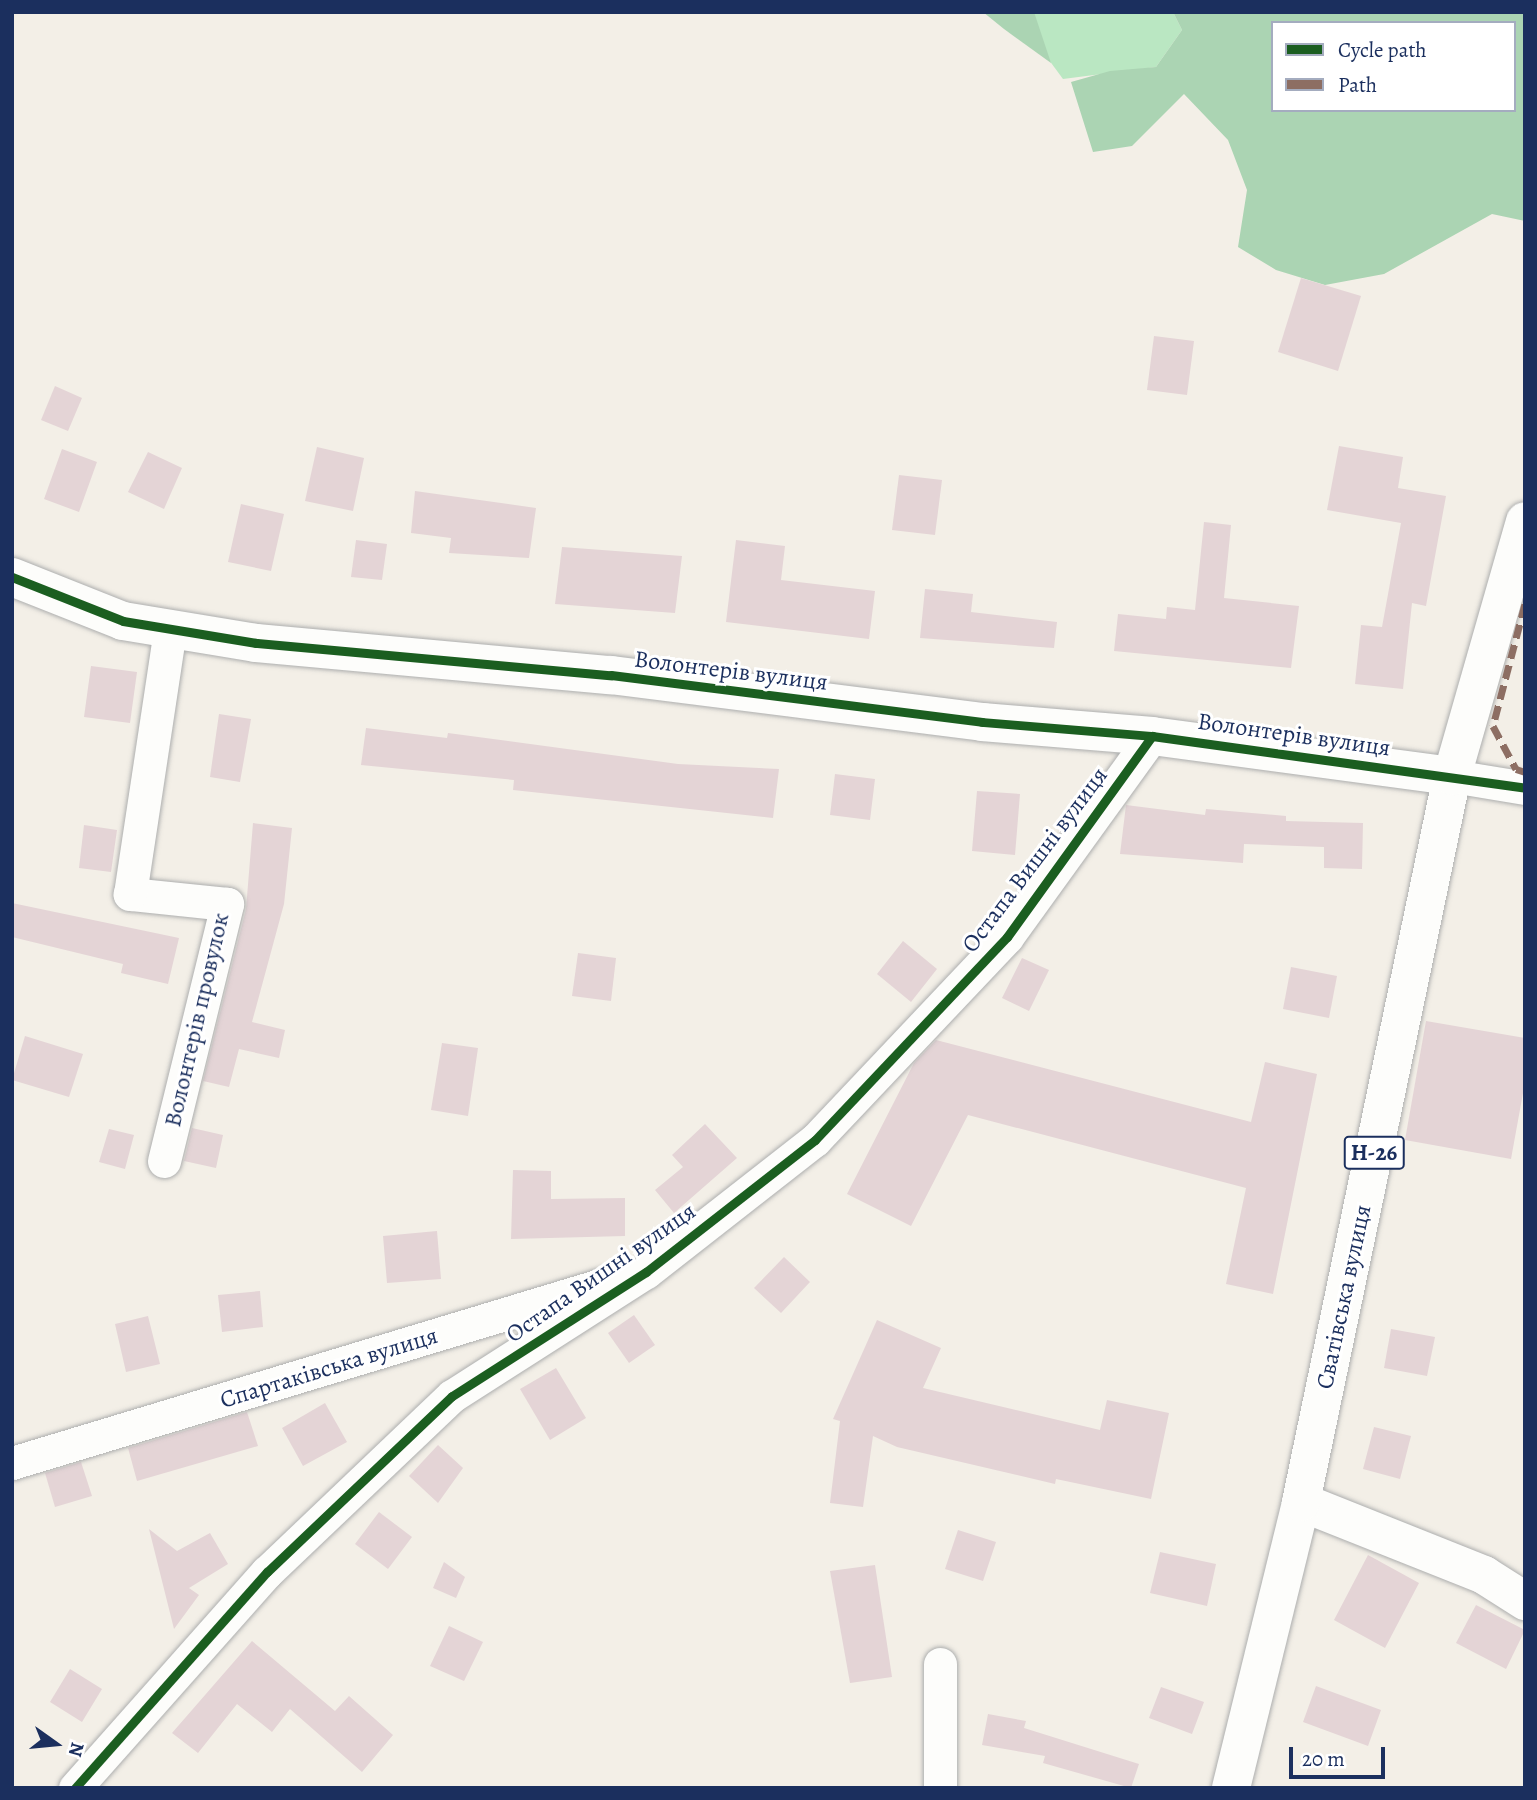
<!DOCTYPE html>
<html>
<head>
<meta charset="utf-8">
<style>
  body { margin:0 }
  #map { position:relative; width:1537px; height:1800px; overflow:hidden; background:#f3efe7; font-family:Alegreya,serif }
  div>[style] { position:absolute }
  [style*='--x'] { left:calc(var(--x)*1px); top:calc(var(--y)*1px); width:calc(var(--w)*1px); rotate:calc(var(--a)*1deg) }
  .green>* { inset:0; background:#bae7c2 }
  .forest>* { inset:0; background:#abd4b3 }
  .building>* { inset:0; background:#e4d4d6 }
  .roads { filter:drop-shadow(0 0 2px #adaeae) drop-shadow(0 0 2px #adaeae) }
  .street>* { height:33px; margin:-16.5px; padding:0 16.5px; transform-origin:16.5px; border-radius:16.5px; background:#fdfdfb }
  .secondary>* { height:38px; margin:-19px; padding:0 19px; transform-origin:19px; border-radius:19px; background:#fdfdfb }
  .primary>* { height:38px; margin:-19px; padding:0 19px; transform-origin:19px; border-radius:19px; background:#fdfdfb }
  .quiet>* { height:7px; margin-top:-3.5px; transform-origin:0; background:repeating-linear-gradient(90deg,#8d6e63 0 14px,transparent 0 21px) }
  .cycleway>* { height:9px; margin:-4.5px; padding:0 4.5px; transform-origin:4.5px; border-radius:4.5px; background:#1b5e20 }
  span { translate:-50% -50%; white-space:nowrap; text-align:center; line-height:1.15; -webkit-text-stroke:6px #fff; paint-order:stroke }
  .shield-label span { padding:2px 5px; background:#fff; border:2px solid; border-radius:5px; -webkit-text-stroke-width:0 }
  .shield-label { font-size:23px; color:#1b2f5e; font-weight:700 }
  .street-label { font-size:24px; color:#1b2f5e }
  .frame { position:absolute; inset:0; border:14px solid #1b2f5e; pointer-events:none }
  .legend { position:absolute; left:1271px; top:21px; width:245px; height:91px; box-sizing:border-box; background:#fff; border:2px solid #a4acbf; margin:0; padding:9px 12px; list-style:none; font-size:21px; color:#1b2f5e }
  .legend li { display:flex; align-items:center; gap:14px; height:35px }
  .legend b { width:35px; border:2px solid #a4acbf }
  .north { position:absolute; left:21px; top:1709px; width:70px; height:70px; -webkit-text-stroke:5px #fff; paint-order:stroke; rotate:105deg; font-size:19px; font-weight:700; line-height:28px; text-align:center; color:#1b2f5e }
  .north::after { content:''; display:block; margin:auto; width:24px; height:32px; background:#1b2f5e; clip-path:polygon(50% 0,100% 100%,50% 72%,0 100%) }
  .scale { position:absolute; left:1289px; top:1747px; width:96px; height:32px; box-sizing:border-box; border:4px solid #1b2f5e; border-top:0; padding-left:9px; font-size:21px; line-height:24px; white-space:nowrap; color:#1b2f5e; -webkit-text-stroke:5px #fff; paint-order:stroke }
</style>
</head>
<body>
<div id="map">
  <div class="green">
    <div style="clip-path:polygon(1024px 12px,1173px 12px,1182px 30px,1156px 67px,1063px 79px,1032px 37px)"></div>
  </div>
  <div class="forest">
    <div style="clip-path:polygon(983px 12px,1034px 12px,1051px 63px,1004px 29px)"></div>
    <div style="clip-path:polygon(evenodd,1173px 12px,1525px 12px,1525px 221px,1492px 214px,1384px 274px,1325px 285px,1276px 270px,1238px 247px,1247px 190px,1228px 140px,1184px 94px,1132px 146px,1093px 152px,1071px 82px,1110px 71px,1156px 67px,1182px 30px,1173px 12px,1273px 23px,1514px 23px,1514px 110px,1273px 110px,1273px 23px)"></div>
  </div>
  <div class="building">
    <div style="clip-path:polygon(1301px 278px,1361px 296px,1338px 371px,1278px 352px)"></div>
    <div style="clip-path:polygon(1154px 336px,1194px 341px,1187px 395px,1147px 390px)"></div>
    <div style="clip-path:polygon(55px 386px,82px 398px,68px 431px,41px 420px)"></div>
    <div style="clip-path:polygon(1339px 446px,1403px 457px,1398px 488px,1446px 496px,1426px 606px,1412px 603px,1403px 689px,1355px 684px,1361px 625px,1382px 627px,1401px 523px,1327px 510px)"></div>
    <div style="clip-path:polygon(317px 447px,364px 458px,353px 511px,305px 501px)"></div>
    <div style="clip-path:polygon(62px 449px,97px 462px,79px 512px,44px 499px)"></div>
    <div style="clip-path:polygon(148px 452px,182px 468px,164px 509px,128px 492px)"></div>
    <div style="clip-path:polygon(899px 475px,942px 480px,935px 535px,892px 530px)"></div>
    <div style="clip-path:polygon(415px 491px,536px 508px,529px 558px,449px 553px,451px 538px,411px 533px)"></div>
    <div style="clip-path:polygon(241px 504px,284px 514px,271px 571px,228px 562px)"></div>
    <div style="clip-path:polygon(1204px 522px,1231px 525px,1224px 598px,1299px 606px,1291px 668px,1114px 651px,1118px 614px,1166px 619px,1167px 607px,1195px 610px)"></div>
    <div style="clip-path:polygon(356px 540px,387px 544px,382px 580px,351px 577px)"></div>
    <div style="clip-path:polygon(736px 540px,785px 546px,781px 580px,875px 591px,869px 639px,726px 622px)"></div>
    <div style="clip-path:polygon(562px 547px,682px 556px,675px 613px,555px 604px)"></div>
    <div style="clip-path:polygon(925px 589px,973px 594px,971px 612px,1057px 622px,1054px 648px,920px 638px)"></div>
    <div style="clip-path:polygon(91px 666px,137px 672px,130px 723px,84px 717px)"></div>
    <div style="clip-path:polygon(219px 714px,251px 719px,240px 782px,210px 777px)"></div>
    <div style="clip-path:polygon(366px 728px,447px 738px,448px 733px,678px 764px,779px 769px,773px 818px,513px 790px,514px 780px,361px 765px)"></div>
    <div style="clip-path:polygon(835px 774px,875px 779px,870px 820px,830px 815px)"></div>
    <div style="clip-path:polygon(977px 791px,1020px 794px,1015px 855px,972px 851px)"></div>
    <div style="clip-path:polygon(1126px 805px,1205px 815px,1206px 809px,1286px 816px,1286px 821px,1363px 823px,1362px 869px,1324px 868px,1324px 847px,1244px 844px,1243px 863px,1120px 854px)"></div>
    <div style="clip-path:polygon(253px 823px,292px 828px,284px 904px,252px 1022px,285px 1030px,279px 1058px,239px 1049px,229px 1087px,203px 1081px,246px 909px)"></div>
    <div style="clip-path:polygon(84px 825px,117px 830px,111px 872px,79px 868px)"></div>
    <div style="clip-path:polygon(12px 903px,179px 938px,168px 984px,121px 973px,123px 964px,12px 937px)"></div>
    <div style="clip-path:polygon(903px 941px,937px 969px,911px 1002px,877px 974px)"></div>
    <div style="clip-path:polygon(578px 953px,616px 958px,611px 1001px,572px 996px)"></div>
    <div style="clip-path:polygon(1022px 958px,1049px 970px,1029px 1011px,1002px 998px)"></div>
    <div style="clip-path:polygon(1291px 967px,1337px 976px,1329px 1018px,1283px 1009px)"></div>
    <div style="clip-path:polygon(1426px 1021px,1525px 1038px,1525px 1082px,1511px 1159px,1405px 1140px)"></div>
    <div style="clip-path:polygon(25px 1036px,83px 1054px,69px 1097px,12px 1080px)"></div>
    <div style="clip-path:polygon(936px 1040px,1251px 1122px,1265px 1062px,1317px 1074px,1273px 1294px,1226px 1284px,1246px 1188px,968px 1115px,911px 1226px,847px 1194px,914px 1063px)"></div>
    <div style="clip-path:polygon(442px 1043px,478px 1048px,468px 1116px,431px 1110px)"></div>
    <div style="clip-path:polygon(705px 1124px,737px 1158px,674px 1213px,655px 1190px,683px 1167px,672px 1155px)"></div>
    <div style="clip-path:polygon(192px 1128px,223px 1135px,216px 1168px,184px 1161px)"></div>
    <div style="clip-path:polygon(109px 1129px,134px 1135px,125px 1169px,99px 1162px)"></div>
    <div style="clip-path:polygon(513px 1170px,551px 1171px,551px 1199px,625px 1198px,625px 1236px,511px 1239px)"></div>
    <div style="clip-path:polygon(437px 1231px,441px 1279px,387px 1283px,383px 1236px)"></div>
    <div style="clip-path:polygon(784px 1257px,810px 1282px,781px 1313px,754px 1288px)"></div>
    <div style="clip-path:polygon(260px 1291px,263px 1327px,222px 1332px,218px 1295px)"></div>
    <div style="clip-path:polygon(634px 1315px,655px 1345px,629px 1363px,608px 1333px)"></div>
    <div style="clip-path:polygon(148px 1316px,160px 1364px,126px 1372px,115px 1324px)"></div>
    <div style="clip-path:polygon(877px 1320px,941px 1348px,923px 1388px,1100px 1430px,1107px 1400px,1169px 1413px,1151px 1499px,1056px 1479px,1055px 1484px,897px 1447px,873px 1436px,863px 1507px,830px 1503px,840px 1421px,833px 1419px)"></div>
    <div style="clip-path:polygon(1391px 1329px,1435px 1337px,1427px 1376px,1384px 1368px)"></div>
    <div style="clip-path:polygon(556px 1368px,586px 1418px,550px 1440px,520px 1389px)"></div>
    <div style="clip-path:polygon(325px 1403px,347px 1442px,303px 1466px,282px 1428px)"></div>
    <div style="clip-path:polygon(247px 1412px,258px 1446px,137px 1481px,128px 1448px)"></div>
    <div style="clip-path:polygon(1374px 1427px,1411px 1436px,1400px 1479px,1363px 1469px)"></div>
    <div style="clip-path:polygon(438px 1445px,463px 1468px,438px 1503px,409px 1476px)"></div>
    <div style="clip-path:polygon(81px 1462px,92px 1496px,55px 1507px,45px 1473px)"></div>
    <div style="clip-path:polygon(379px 1512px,412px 1537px,388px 1569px,355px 1544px)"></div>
    <div style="clip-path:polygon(149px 1529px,177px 1551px,210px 1533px,228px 1564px,189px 1588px,199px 1595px,174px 1629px)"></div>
    <div style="clip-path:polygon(958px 1530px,996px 1542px,983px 1581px,945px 1569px)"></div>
    <div style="clip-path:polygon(1160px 1552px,1216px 1564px,1207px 1606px,1150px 1593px)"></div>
    <div style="clip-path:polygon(1368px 1555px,1419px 1583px,1385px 1648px,1334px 1620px)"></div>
    <div style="clip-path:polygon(444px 1562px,465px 1577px,456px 1598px,433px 1588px)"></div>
    <div style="clip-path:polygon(875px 1565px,892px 1677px,850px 1683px,830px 1571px)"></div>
    <div style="clip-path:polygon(1476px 1605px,1525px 1630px,1506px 1669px,1456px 1643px)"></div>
    <div style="clip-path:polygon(449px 1626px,483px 1642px,464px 1681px,430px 1666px)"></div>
    <div style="clip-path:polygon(252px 1641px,335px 1711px,349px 1696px,393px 1735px,362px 1772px,290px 1709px,272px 1732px,237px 1704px,198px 1753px,172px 1733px)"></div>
    <div style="clip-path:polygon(70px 1669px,102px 1689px,82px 1722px,50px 1702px)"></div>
    <div style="clip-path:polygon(1316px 1686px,1381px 1710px,1368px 1746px,1303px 1722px)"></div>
    <div style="clip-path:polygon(1161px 1687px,1204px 1702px,1192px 1734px,1149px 1718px)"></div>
    <div style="clip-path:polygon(988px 1714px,1026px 1721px,1024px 1728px,1139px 1764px,1131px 1788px,1043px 1763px,1045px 1756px,982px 1745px)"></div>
  </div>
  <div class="roads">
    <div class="street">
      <div style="--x:1452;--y:776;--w:74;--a:9.3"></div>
      <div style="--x:164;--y:1161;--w:265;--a:-76.2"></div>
      <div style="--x:227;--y:904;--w:98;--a:-174.1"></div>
      <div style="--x:130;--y:894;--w:268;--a:-81.4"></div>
      <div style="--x:12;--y:1463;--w:622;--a:-16.83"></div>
      <div style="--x:940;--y:1664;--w:124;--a:90"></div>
      <div style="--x:75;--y:1788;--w:289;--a:-48.4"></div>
      <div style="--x:267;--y:1572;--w:255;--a:-43.6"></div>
      <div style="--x:452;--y:1396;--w:230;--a:-32.6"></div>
      <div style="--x:646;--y:1272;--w:214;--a:-38"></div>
      <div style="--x:815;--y:1140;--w:279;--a:-46.6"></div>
      <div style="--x:1007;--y:937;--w:248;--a:-54.2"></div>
    </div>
    <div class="secondary">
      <div style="--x:12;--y:577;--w:119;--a:21.6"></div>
      <div style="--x:123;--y:621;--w:135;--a:9.4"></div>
      <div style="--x:256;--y:643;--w:356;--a:5.2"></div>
      <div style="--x:611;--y:675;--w:374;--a:7.2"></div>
      <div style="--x:982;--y:722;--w:171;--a:4.7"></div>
      <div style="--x:1152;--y:736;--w:303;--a:7.6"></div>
      <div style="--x:1301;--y:1502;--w:197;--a:21.7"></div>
      <div style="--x:1484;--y:1575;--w:49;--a:32.4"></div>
    </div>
    <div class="primary">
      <div style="--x:1231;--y:1788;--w:294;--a:-76.2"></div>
      <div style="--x:1301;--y:1502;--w:742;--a:-78.25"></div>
      <div style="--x:1452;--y:776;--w:265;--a:-74"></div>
    </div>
  </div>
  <div class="quiet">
    <div style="--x:1525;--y:604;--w:126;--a:104.7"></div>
    <div style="--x:1493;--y:726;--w:49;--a:61.9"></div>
    <div style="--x:1516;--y:769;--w:9;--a:18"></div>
  </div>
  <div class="cycleway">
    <div style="--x:12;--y:577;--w:119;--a:21.6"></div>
    <div style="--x:123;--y:621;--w:135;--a:9.4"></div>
    <div style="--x:256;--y:643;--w:356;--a:5.2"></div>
    <div style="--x:611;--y:675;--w:374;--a:7.2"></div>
    <div style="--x:982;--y:722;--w:171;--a:4.7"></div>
    <div style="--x:1152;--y:736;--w:377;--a:7.9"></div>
    <div style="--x:75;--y:1788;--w:289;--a:-48.4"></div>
    <div style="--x:267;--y:1572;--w:255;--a:-43.6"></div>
    <div style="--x:452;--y:1396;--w:230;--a:-32.6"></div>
    <div style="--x:646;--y:1272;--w:214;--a:-38"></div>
    <div style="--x:815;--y:1140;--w:279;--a:-46.6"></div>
    <div style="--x:1007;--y:937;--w:248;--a:-54.2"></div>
  </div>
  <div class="shield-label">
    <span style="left:1374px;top:1153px">Н-26</span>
  </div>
  <div class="street-label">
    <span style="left:731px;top:671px;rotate:7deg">Волонтерів вулиця</span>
    <span style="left:1294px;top:735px;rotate:8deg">Волонтерів вулиця</span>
    <span style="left:1035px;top:860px;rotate:-53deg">Остапа Вишні вулиця</span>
    <span style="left:197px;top:1020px;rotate:-77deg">Волонтерів провулок</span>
    <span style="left:601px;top:1273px;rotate:-35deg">Остапа Вишні вулиця</span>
    <span style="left:1344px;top:1297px;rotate:-78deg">Сватівська вулиця</span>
    <span style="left:329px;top:1368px;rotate:-17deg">Спартаківська вулиця</span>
  </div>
  <div class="frame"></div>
  <ul class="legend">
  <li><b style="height:9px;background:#1b5e20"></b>Cycle path</li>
  <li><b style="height:9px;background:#8d6e63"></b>Path</li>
  </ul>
  <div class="north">N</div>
  <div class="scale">20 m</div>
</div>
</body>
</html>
